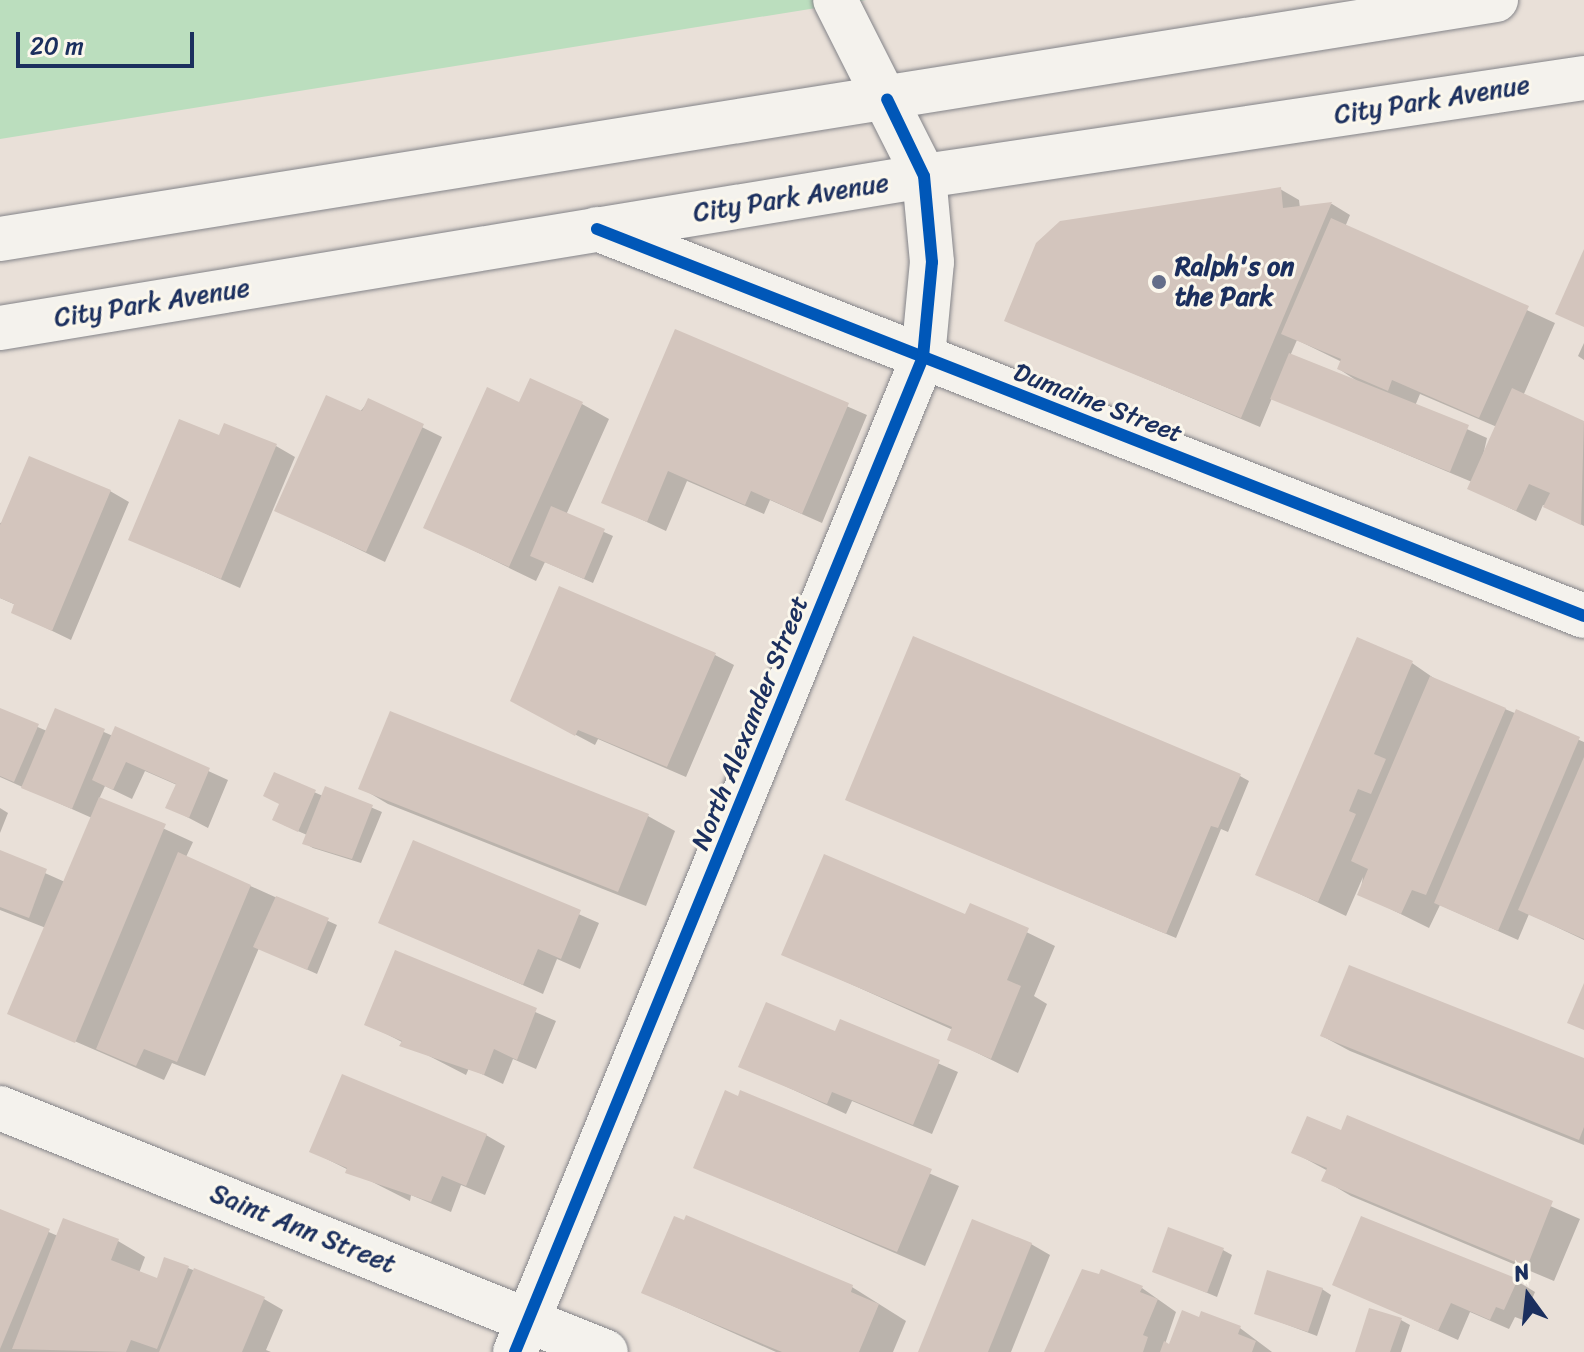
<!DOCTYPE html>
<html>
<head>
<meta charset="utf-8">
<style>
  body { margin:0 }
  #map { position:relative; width:1584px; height:1352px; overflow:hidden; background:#e9e0d8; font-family:Sriracha,sans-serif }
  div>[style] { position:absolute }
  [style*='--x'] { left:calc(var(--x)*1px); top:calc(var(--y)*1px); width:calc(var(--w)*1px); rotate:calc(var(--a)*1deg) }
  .green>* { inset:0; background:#bbdebe }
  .shadow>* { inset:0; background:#0003 }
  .building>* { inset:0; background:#d3c5bd }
  .roads { filter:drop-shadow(0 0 2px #848489) drop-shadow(0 0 2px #848489) }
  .minor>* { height:44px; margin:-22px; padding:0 22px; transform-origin:22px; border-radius:22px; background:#f4f2ed }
  .major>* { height:44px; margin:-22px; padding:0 22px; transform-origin:22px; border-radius:22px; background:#f4f2ed }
  .cycleway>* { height:12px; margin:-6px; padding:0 6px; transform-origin:6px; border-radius:6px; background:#0057b8 }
  .dots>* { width:22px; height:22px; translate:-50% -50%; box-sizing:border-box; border:4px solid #fbf7ec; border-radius:50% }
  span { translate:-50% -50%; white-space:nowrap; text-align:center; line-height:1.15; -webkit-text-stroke:6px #fbf7ec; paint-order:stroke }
  .street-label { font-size:26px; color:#1b2f5e }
  .poi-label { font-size:26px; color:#1b2f5e; font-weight:700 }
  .left { translate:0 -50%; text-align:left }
  .north { position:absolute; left:1488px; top:1256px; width:80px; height:80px; -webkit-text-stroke:6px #fbf7ec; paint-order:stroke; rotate:345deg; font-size:22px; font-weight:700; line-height:32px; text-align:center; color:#1b2f5e }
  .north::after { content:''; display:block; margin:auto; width:28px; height:36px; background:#1b2f5e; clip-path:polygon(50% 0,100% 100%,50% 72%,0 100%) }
  .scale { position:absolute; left:16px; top:32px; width:178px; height:36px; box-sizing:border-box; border:4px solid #1b2f5e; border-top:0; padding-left:10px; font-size:24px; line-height:28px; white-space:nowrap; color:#1b2f5e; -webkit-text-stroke:6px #fbf7ec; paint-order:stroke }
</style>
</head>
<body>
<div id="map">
  <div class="green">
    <div style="clip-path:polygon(0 0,866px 0,0 139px)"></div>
  </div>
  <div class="shadow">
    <div style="clip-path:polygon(evenodd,1280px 189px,1299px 200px,1300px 208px,1332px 204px,1350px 215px,1345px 227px,1555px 323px,1523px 396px,1584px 423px,1584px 526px,1543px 505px,1536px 521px,1469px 488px,1472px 482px,1272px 398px,1260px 427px,1007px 320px,1280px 189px,1297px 340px,1342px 362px,1339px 369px,1360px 383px,1290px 356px,1297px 340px,1280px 189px,1420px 394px,1497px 427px,1482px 460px,1487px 438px,1415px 406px,1420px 394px)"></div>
    <div style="clip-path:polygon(676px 332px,867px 415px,822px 523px,770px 500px,764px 514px,687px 481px,666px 531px,604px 502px)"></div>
    <div style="clip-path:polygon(1584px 343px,1584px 360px,1578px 356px)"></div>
    <div style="clip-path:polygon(369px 401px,442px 437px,385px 562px,277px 510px)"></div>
    <div style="clip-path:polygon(520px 404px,582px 404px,609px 419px,566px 515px,613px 536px,593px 583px,545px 562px,536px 581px,425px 527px)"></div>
    <div style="clip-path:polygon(276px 446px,295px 457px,240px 588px,131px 539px)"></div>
    <div style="clip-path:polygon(110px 491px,129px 502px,71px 640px,13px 612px,16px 605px,0 598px,0 523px)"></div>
    <div style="clip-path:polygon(715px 655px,734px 665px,686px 777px,598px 739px,595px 745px,531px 711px)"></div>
    <div style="clip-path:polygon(1412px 663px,1438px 681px,1584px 742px,1584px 940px,1529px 914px,1518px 940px,1440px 905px,1429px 928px,1360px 894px,1363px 877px,1346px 916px,1258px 874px)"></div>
    <div style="clip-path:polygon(0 711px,47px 731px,56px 711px,113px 736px,116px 729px,228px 780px,208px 828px,168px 807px,177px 785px,145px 771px,132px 799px,105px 786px,99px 799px,193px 842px,186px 857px,337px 925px,317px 974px,259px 948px,205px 1076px,172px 1063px,164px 1080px,10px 1013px,46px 928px,0 910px,0 853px,65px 882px,92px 818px,0 777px)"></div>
    <div style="clip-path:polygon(275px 775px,323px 796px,326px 788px,382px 812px,361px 863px,313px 848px,304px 843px,307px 835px,284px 825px)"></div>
    <div style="clip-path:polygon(1240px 776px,1249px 781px,1228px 832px,1221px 829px,1176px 938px,857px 804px)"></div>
    <div style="clip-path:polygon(361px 788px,648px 816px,675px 831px,646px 906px,388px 804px)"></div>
    <div style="clip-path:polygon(0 808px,8px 813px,0 833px)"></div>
    <div style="clip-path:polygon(414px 842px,599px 923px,580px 969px,557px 959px,543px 994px,380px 922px)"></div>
    <div style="clip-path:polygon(971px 905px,1055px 946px,1034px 996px,1047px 1004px,1018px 1073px,949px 1039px,953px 1030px,784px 954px,966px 917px)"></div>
    <div style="clip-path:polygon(396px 952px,556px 1021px,536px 1069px,513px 1059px,503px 1084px,469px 1068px,466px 1075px,367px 1024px)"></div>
    <div style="clip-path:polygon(841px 1021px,958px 1072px,932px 1134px,852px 1101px,846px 1114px,741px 1066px,836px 1034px)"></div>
    <div style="clip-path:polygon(1322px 1036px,1584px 1060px,1584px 1145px,1350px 1051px)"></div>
    <div style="clip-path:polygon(741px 1093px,959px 1186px,925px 1266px,695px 1167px)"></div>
    <div style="clip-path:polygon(1348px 1118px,1580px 1219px,1554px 1281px,1351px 1196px,1324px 1180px,1328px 1171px,1293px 1152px,1342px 1133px)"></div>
    <div style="clip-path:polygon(486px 1135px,505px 1146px,485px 1195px,461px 1185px,451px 1212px,411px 1195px,410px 1201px,311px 1151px)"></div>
    <div style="clip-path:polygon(0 1211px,58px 1236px,64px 1220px,118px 1241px,145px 1257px,139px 1273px,158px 1281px,166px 1259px,264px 1299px,283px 1310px,266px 1350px,271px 1352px,0 1352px)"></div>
    <div style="clip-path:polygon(1031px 1244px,1050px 1255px,1011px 1352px,920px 1352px)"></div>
    <div style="clip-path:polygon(1223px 1250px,1232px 1255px,1217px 1297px,1155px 1271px)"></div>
    <div style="clip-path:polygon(1517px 1281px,1535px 1292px,1523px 1320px,1515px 1317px,1509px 1329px,1470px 1312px,1458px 1340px,1334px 1284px)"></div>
    <div style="clip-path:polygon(852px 1287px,906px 1321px,893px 1352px,776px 1352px,644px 1293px)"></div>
    <div style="clip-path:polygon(1142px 1288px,1176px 1312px,1165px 1344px,1170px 1347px,1201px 1319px,1240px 1328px,1272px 1352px,1047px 1352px)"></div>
    <div style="clip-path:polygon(1322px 1289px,1331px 1295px,1317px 1336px,1256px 1313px)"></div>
    <div style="clip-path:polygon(1401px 1320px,1410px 1325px,1401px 1352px,1357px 1352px)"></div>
  </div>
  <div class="building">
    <div style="clip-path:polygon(1281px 187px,1283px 208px,1332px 202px,1241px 418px,1004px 321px,1036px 243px,1060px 221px)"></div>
    <div style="clip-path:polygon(1331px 218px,1529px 306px,1479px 418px,1392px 380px,1388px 391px,1337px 369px,1341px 359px,1281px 334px)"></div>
    <div style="clip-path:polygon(1584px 249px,1584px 327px,1555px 314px)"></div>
    <div style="clip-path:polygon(675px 329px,849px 403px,802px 514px,751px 491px,745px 505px,668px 471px,647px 522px,601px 503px)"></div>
    <div style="clip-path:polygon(1289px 353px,1469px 425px,1450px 472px,1270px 399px)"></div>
    <div style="clip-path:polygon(530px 378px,583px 402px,509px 567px,423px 528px,487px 387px,519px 402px)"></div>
    <div style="clip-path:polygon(1512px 388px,1584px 421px,1581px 525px,1543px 507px,1550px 493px,1529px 484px,1516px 511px,1467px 489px)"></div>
    <div style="clip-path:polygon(326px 395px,362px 411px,368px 398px,424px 424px,366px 552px,274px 511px)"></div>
    <div style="clip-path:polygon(179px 419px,219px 435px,224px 423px,277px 444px,221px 579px,128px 540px)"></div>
    <div style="clip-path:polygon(29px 456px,111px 490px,52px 631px,11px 613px,14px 604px,0 598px,0 525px)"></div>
    <div style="clip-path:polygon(551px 506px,605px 529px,584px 579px,530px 556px)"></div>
    <div style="clip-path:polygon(559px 586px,716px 653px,667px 767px,578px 730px,575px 736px,510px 701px)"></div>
    <div style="clip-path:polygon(913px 636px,1241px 774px,1218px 828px,1211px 826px,1166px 934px,845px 800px)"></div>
    <div style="clip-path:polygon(1357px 637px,1413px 661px,1374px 754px,1386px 759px,1371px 794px,1358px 789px,1349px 811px,1356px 814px,1318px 902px,1255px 875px)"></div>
    <div style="clip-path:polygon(1430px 676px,1506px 708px,1426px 895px,1412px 890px,1401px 914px,1357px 895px,1368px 869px,1351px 861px)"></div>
    <div style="clip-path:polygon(0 708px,39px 724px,14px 782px,0 776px)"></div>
    <div style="clip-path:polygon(55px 708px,105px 729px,72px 809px,21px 788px)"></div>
    <div style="clip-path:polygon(1516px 709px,1580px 737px,1498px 931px,1434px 903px)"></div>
    <div style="clip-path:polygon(390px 711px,649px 814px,618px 892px,358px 789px)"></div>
    <div style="clip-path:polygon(115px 726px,210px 768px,189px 818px,165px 808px,176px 784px,126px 762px,113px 790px,92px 780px)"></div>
    <div style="clip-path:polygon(1584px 757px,1584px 939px,1518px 910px)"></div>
    <div style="clip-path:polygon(274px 772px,316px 790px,298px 832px,272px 820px,279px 804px,263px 796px)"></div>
    <div style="clip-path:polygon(325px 786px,373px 805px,352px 859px,302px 844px)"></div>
    <div style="clip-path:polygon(99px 797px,166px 824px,75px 1043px,7px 1014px)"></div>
    <div style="clip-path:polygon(413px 840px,581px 910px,561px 959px,538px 949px,523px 985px,378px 923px)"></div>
    <div style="clip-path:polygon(0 850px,47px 869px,29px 918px,0 907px)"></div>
    <div style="clip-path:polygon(178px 852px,251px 885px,177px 1062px,144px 1049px,136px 1066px,96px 1049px)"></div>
    <div style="clip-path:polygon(824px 854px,965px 914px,970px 903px,1029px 928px,1007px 980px,1021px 986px,991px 1059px,947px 1040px,952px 1027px,781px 955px)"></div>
    <div style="clip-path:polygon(276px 896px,329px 918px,307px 970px,253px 947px)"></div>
    <div style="clip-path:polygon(395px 950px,537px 1008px,517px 1060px,494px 1049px,484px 1075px,399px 1046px,402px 1041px,364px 1025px)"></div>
    <div style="clip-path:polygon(1349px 965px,1584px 1058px,1584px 1127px,1579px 1140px,1320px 1036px)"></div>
    <div style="clip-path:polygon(1584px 983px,1584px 1030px,1567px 1023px)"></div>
    <div style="clip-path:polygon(766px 1002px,835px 1031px,840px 1019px,940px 1060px,913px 1125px,832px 1092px,827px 1104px,738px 1067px)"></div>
    <div style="clip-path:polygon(342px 1074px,487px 1134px,466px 1186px,442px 1176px,431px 1202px,345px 1173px,347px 1168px,309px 1152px)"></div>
    <div style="clip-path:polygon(725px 1090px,738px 1096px,740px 1090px,932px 1169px,897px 1252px,693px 1168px)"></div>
    <div style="clip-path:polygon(1347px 1115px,1553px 1201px,1527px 1267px,1321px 1181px,1327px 1168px,1291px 1153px,1307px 1116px,1341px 1130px)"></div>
    <div style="clip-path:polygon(0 1209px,50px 1229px,0 1349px)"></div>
    <div style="clip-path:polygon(686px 1215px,853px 1285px,851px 1292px,879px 1304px,859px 1352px,782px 1352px,641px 1293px,674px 1216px,684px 1220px)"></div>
    <div style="clip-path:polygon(1361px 1216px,1518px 1279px,1504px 1310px,1496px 1307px,1490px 1320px,1451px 1303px,1438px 1331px,1332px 1285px)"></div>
    <div style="clip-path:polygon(63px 1218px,119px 1239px,111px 1260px,157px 1278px,164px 1257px,189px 1266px,157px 1349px,131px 1340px,126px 1352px,12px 1349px)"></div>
    <div style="clip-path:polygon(972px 1219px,1032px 1243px,988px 1352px,918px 1352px)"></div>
    <div style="clip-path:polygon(1168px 1227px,1224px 1248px,1207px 1293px,1152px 1272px)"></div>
    <div style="clip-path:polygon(194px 1268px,265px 1297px,242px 1352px,159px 1352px)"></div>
    <div style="clip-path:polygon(1082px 1269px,1099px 1274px,1101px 1269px,1143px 1286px,1140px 1292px,1158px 1299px,1143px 1335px,1148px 1337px,1143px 1352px,1044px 1352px)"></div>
    <div style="clip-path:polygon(1267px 1270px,1323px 1288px,1308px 1332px,1254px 1314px)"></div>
    <div style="clip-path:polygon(1369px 1308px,1402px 1318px,1390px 1352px,1355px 1352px)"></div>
    <div style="clip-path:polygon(1182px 1310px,1199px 1317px,1201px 1311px,1241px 1326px,1238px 1334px,1256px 1341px,1252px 1352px,1160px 1352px,1164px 1341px,1169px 1344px)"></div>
  </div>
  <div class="roads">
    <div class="minor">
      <div style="--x:597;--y:229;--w:1060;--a:21.41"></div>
      <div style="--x:0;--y:1108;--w:653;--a:21.93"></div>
      <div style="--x:515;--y:1352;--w:1075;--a:-67.7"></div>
      <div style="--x:923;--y:357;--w:95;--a:-84.6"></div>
      <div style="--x:932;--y:262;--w:86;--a:-95.3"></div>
      <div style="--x:924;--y:176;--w:197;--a:-116.8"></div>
    </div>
    <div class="major">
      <div style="--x:0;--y:239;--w:1515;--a:-9.08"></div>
      <div style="--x:0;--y:328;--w:936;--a:-9.34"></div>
      <div style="--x:924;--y:176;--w:667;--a:-8.45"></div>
    </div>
  </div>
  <div class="cycleway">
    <div style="--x:597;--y:229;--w:1060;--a:21.41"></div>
    <div style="--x:515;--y:1352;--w:1075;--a:-67.7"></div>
    <div style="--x:923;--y:357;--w:95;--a:-84.6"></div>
    <div style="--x:932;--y:262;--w:86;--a:-95.3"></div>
    <div style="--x:924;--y:176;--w:85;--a:-115.7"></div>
  </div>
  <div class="dots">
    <div style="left:1159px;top:282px;background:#636d89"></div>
  </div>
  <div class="street-label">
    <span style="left:1432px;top:100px;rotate:-9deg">City Park Avenue</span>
    <span style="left:791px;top:198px;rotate:-9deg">City Park Avenue</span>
    <span style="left:152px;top:303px;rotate:-9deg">City Park Avenue</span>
    <span style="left:1098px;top:403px;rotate:21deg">Dumaine Street</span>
    <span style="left:750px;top:723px;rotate:-68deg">North Alexander Street</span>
    <span style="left:303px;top:1229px;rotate:22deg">Saint Ann Street</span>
  </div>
  <div class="poi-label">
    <span class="left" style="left:1175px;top:282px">Ralph's on<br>the Park</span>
  </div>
  <div class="north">N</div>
  <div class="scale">20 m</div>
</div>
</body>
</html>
